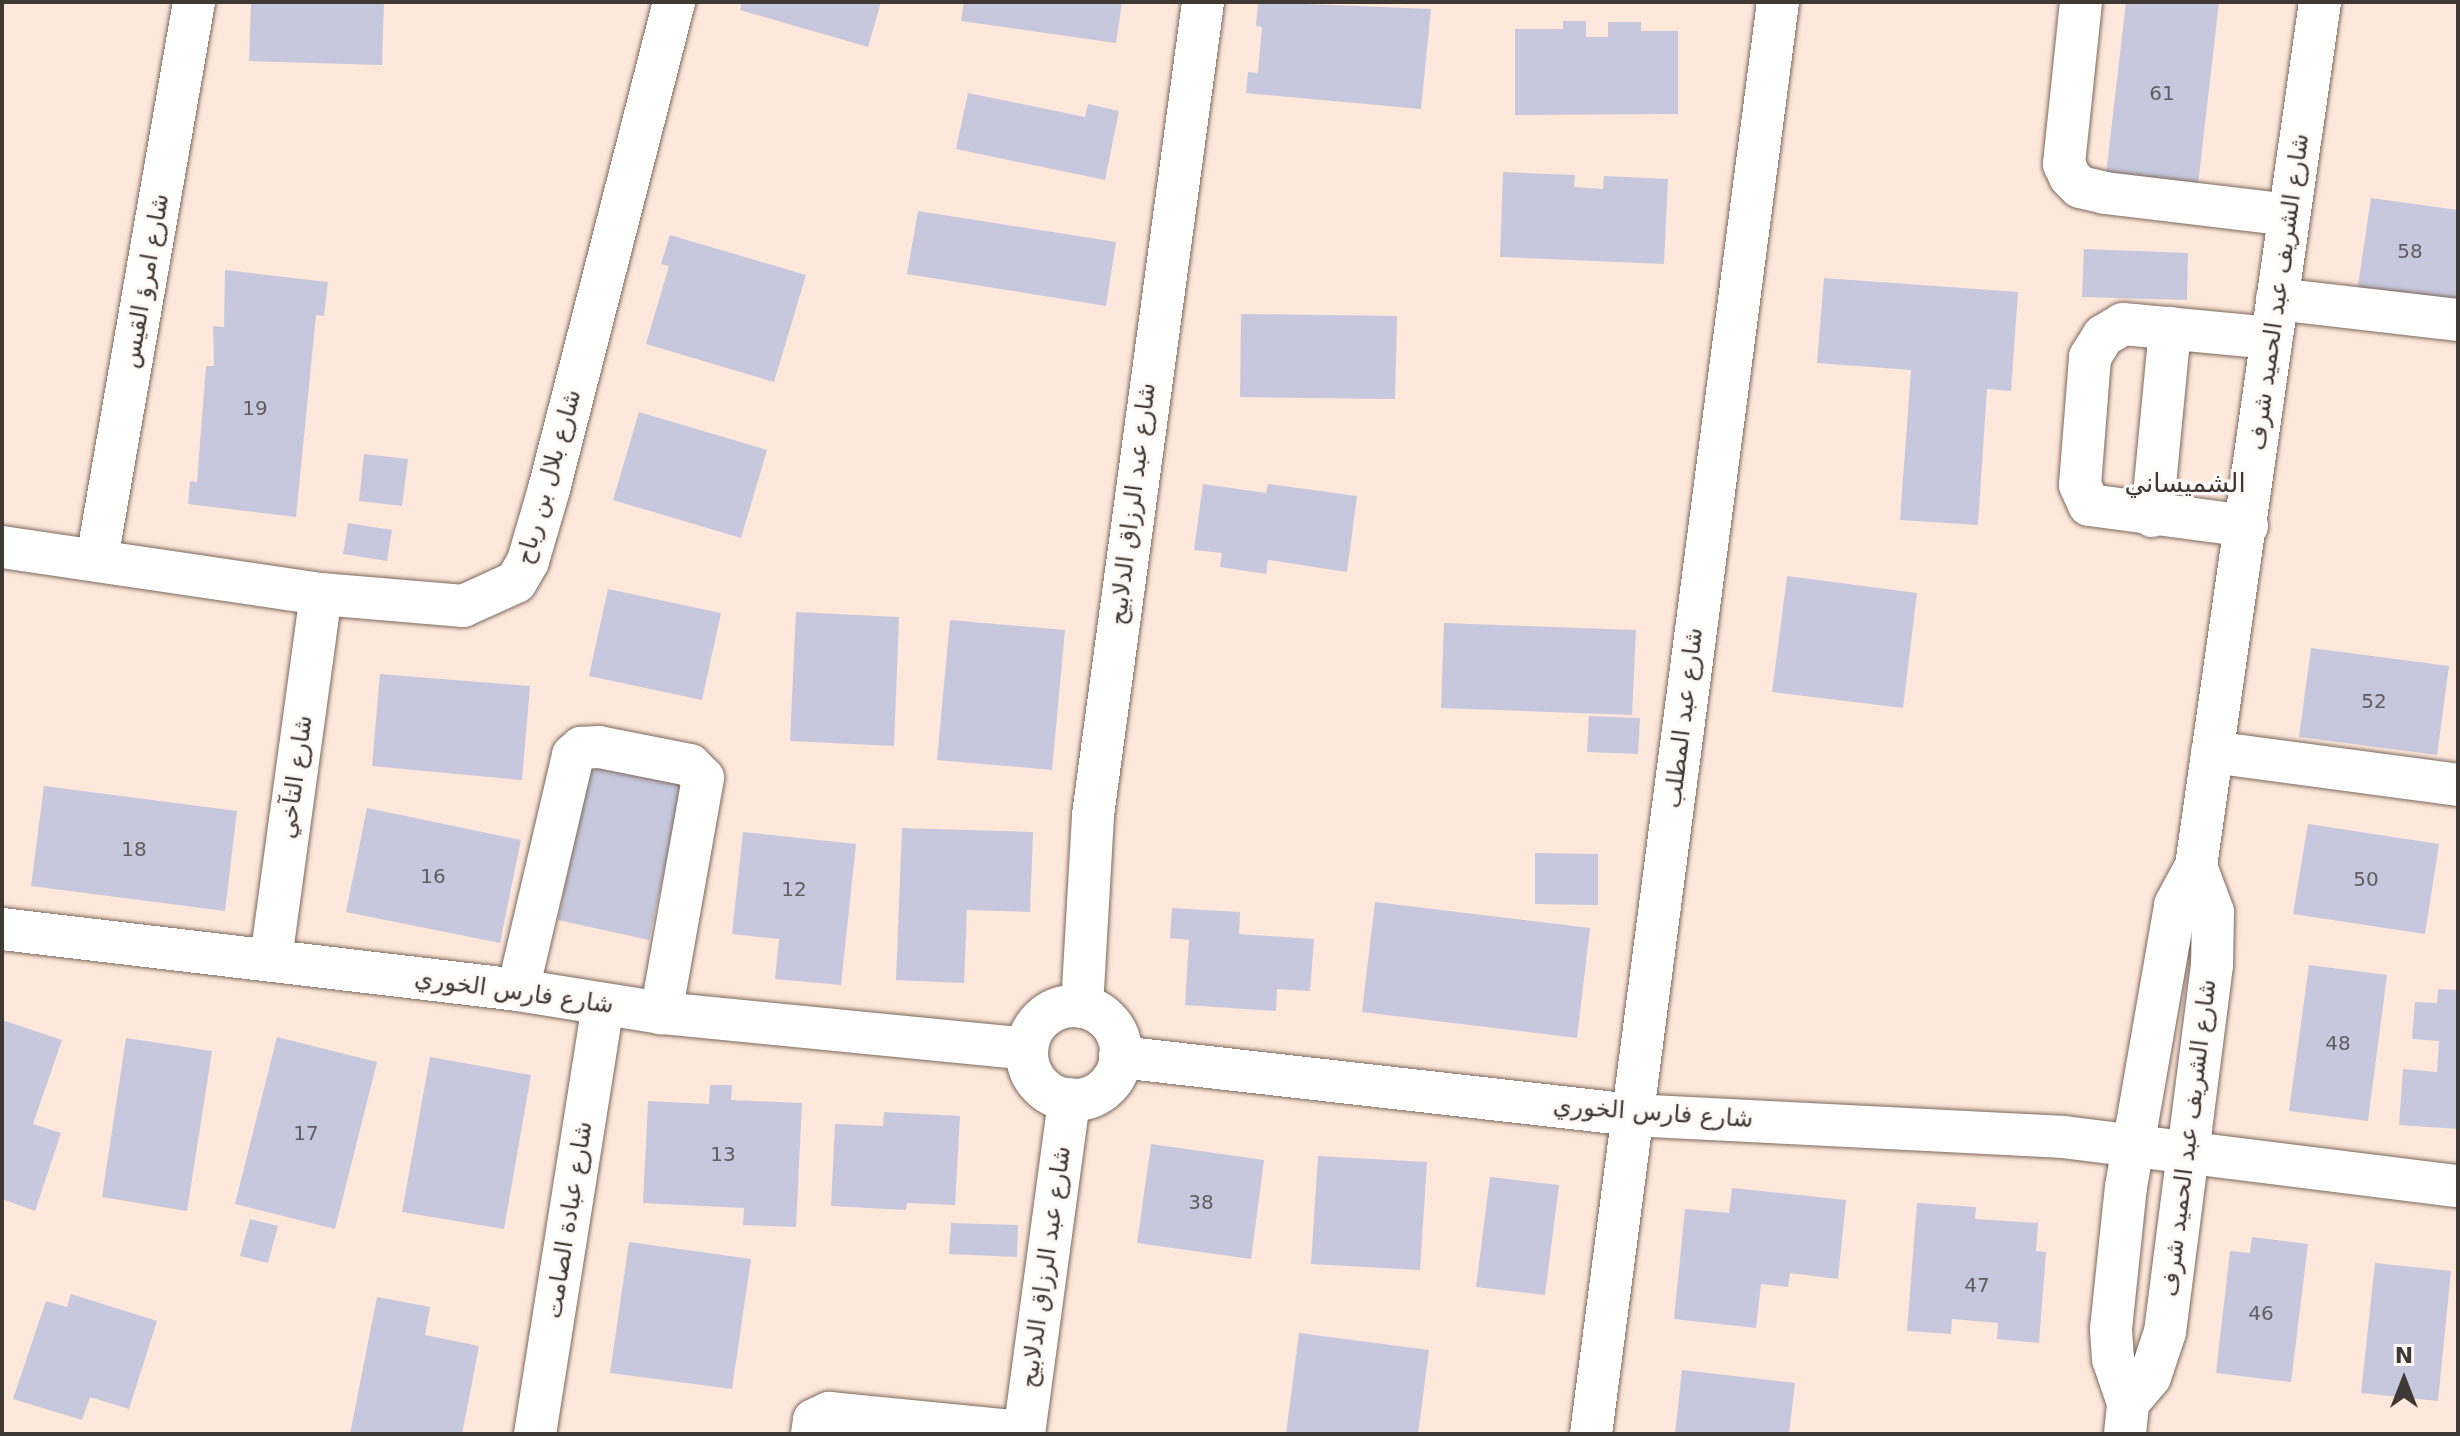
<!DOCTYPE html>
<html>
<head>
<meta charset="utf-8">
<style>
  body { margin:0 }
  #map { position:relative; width:2460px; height:1436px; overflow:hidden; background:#fee8db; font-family:"DejaVu Sans",Cairo,sans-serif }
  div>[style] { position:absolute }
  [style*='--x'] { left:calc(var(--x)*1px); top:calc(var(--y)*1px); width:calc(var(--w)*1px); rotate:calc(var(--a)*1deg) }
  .building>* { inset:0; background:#c7c8dd }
  .roads { filter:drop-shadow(0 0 2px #7b685d) drop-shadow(0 0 2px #7b685d) }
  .minor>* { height:42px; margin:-21px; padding:0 21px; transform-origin:21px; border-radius:21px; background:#fff }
  .minor>.ring { margin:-21px; padding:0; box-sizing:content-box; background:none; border:42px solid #fff; border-radius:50% }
  span { translate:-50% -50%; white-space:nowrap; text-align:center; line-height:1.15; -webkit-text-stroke:6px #fef9f6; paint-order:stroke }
  .number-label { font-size:20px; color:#625c5e }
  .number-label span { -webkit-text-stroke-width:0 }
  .street-label { font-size:24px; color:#403833 }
  .neighbourhood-label { font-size:26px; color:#403833 }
  .frame { position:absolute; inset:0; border:4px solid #403833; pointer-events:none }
  .north { position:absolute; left:2364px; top:1340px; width:80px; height:80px; -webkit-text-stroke:6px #fef9f6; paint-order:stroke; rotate:0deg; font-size:22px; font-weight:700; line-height:32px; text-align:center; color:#403833 }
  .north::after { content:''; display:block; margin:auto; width:28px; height:36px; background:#403833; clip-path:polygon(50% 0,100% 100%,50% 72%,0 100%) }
</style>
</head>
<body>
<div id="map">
  <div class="building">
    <div style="clip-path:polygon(251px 2px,384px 2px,382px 65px,249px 61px)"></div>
    <div style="clip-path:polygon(742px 2px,881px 2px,868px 47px,740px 10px)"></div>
    <div style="clip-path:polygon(964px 2px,1122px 2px,1116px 43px,961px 21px)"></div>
    <div style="clip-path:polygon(1258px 2px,1431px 9px,1421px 109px,1246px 93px,1248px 72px,1258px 73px,1262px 27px,1256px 26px)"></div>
    <div style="clip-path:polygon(2126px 2px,2219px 2px,2197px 193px,2105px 183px)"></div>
    <div style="clip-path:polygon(1563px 21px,1586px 21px,1586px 37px,1608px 37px,1608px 22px,1641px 22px,1641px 31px,1678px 31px,1678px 114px,1515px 115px,1515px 29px,1563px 29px)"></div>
    <div style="clip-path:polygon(968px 93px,1085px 117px,1088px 104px,1119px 111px,1105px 180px,956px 149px)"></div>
    <div style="clip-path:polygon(1503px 172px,1575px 175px,1574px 187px,1603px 189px,1604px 176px,1668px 179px,1664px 264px,1500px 257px)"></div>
    <div style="clip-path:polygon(2371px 198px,2458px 210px,2458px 306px,2357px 292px)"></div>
    <div style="clip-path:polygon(918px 211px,1116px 242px,1106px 306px,907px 274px)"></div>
    <div style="clip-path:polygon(670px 235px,806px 275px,774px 382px,646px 344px,669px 266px,661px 264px)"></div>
    <div style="clip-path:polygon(2084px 249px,2188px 253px,2187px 300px,2082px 297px)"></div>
    <div style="clip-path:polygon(225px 270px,328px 282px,324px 316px,316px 315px,296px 517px,188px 504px,190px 481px,197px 482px,206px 366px,214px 366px,213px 326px,224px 327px)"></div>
    <div style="clip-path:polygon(1824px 278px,2018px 292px,2011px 391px,1987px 389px,1978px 525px,1900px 520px,1911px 370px,1817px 363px)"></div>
    <div style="clip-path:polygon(1241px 314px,1397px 316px,1395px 399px,1240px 397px)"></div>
    <div style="clip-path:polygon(639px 412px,767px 450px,741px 538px,613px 500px)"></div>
    <div style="clip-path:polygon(364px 454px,408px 459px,402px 506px,359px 501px)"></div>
    <div style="clip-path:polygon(1203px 484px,1266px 493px,1268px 484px,1357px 496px,1347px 572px,1268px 560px,1266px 574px,1220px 567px,1222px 553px,1194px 550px)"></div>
    <div style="clip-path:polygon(348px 523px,392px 530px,387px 561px,343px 554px)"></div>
    <div style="clip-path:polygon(1787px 576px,1917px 593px,1903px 708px,1772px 692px)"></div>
    <div style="clip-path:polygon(608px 589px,721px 613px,702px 700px,589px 676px)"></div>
    <div style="clip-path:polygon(796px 612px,899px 617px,894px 746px,790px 741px)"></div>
    <div style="clip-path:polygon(950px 620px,1065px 630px,1052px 770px,937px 760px)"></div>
    <div style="clip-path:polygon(1444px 623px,1636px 630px,1632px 715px,1441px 708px)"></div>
    <div style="clip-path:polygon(2311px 648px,2449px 666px,2437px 755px,2299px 737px)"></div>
    <div style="clip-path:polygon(380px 674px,530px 686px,522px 780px,372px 766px)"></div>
    <div style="clip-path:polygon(1589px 716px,1640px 718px,1638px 754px,1587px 752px)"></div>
    <div style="clip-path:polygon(591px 764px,683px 784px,649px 940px,558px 920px)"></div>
    <div style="clip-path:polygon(44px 786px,237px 811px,225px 911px,31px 886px)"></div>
    <div style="clip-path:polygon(367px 808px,521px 840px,500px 943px,346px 912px)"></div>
    <div style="clip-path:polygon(2308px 824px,2439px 844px,2425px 934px,2293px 914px)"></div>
    <div style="clip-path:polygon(902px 828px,1033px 832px,1030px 912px,967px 910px,964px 983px,896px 980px)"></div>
    <div style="clip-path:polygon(743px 832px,856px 844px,841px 985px,775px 979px,779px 939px,732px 934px)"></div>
    <div style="clip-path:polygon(1535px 853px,1598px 854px,1598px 905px,1535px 904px)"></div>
    <div style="clip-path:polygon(1375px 902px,1590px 928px,1577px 1038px,1362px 1012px)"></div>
    <div style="clip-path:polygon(1172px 908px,1240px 912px,1239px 934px,1314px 939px,1310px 991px,1277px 989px,1276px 1011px,1185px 1005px,1189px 940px,1170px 938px)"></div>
    <div style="clip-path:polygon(2309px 965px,2387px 975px,2368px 1121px,2289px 1111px)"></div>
    <div style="clip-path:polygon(2438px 989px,2458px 990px,2458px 1129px,2399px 1125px,2403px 1069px,2437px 1072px,2439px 1041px,2412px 1039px,2415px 1002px,2437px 1003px)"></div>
    <div style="clip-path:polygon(2px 1020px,62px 1040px,33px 1124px,61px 1133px,35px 1211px,2px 1199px)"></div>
    <div style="clip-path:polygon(277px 1037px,377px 1062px,335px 1229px,235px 1204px)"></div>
    <div style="clip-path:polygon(126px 1038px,212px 1051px,187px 1211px,102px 1197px)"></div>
    <div style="clip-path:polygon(430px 1057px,531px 1075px,504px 1229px,402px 1212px)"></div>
    <div style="clip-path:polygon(710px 1085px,732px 1085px,731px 1100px,802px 1103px,796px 1227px,743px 1225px,744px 1208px,643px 1203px,648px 1101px,709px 1104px)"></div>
    <div style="clip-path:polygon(884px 1112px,960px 1116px,955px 1205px,907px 1203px,906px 1210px,831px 1206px,835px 1124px,883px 1126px)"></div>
    <div style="clip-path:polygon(1151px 1144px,1264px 1160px,1251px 1259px,1137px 1243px)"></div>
    <div style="clip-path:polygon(1318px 1156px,1427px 1162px,1420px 1270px,1311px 1264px)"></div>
    <div style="clip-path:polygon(1490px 1177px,1559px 1185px,1545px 1295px,1476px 1287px)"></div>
    <div style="clip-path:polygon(1732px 1188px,1846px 1200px,1838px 1279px,1790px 1273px,1788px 1287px,1761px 1284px,1756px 1328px,1674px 1319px,1685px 1209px,1729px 1213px)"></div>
    <div style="clip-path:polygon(1917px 1203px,1976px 1207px,1975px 1219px,2038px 1223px,2036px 1251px,2046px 1252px,2039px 1343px,1997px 1339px,1998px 1323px,1952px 1319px,1951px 1334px,1907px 1331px)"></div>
    <div style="clip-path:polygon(250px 1219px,278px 1226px,268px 1263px,240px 1256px)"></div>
    <div style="clip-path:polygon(951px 1223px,1018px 1225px,1017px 1257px,949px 1254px)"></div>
    <div style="clip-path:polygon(2252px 1237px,2308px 1244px,2291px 1382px,2216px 1373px,2230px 1251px,2250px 1253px)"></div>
    <div style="clip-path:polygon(629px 1242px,751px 1259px,732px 1389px,610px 1373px)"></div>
    <div style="clip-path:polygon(2375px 1263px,2451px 1271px,2438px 1401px,2361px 1393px)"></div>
    <div style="clip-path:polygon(71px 1294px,157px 1321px,129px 1409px,90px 1397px,82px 1420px,13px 1399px,46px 1301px,67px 1307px)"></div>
    <div style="clip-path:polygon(377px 1297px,430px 1307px,425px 1335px,479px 1346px,462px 1434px,350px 1434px)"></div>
    <div style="clip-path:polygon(1299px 1333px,1429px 1350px,1418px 1434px,1286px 1434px)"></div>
    <div style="clip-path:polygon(1682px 1370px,1795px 1383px,1789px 1434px,1675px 1434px)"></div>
  </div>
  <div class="roads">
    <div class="minor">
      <div style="--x:2081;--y:2;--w:163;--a:96"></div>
      <div style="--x:2064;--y:164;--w:14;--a:65"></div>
      <div style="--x:2070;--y:177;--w:14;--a:45"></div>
      <div style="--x:2080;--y:187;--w:26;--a:13"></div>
      <div style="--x:2105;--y:193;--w:185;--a:6.8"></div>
      <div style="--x:2277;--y:299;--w:182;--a:6.6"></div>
      <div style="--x:2152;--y:516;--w:189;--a:-84.5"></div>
      <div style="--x:2247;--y:526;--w:159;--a:-172.4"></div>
      <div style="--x:2089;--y:505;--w:22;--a:-114"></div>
      <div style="--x:2080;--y:485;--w:128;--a:-85.5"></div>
      <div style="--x:2090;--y:357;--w:25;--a:-58"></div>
      <div style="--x:2103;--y:336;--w:23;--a:-31"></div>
      <div style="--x:2123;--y:324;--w:149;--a:5.4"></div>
      <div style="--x:2;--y:547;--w:322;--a:8.4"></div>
      <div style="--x:321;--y:594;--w:143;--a:4.8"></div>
      <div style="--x:463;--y:606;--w:58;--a:-24.4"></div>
      <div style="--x:516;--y:582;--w:24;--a:-60"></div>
      <div style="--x:528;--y:561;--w:75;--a:-73.7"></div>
      <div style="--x:549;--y:489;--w:503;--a:-75.6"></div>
      <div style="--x:97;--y:559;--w:565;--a:-80.12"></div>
      <div style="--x:2212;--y:752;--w:248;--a:7.6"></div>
      <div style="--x:2;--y:929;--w:520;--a:6.74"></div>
      <div style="--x:518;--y:990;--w:145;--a:9.1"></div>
      <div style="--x:661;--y:1013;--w:368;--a:5.6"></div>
      <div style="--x:271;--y:959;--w:368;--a:-82.2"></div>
      <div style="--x:518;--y:990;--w:241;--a:-76.8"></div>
      <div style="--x:573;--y:755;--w:11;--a:-41"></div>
      <div style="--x:581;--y:748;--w:18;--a:-3"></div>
      <div style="--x:599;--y:747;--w:93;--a:11.2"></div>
      <div style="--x:690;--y:765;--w:18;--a:45"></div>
      <div style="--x:703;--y:778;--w:239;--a:100.1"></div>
      <div class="ring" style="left:1027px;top:1006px;width:52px;height:52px"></div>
      <div style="--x:1082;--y:1007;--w:192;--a:-86.7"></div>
      <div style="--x:1093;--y:815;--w:820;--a:-82.29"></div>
      <div style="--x:1120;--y:1057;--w:515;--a:6.46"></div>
      <div style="--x:1632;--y:1115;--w:432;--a:2.9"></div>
      <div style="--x:2063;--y:1137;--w:398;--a:7.1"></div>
      <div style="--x:2128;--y:1403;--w:34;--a:-50"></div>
      <div style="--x:2150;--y:1377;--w:47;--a:-71.6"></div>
      <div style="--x:2165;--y:1332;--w:370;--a:-82.7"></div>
      <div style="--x:2212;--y:965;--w:53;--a:-88.9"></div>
      <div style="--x:2213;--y:912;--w:49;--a:-110.3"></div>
      <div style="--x:535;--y:1434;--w:434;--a:-81"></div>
      <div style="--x:812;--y:1434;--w:14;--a:-82"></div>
      <div style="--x:814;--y:1420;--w:17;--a:-25"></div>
      <div style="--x:829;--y:1413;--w:196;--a:5.6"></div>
      <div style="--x:1024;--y:1434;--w:338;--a:-82.3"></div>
      <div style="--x:1591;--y:1434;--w:1444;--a:-82.56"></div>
      <div style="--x:2125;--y:1434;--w:31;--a:-84"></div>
      <div style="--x:2128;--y:1403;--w:46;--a:-108.8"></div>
      <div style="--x:2113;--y:1359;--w:30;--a:-94"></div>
      <div style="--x:2111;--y:1329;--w:143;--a:-84"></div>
      <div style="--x:2126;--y:1187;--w:286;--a:-80.1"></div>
      <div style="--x:2175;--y:905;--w:44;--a:-61.7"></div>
      <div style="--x:2196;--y:866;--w:873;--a:-81.83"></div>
    </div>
  </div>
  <div class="number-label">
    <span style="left:2162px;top:93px">61</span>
    <span style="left:2410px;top:251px">58</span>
    <span style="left:255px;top:408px">19</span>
    <span style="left:2374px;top:701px">52</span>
    <span style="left:134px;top:849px">18</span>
    <span style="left:433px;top:876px">16</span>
    <span style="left:2366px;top:879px">50</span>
    <span style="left:794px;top:889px">12</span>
    <span style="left:2338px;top:1043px">48</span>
    <span style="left:306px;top:1133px">17</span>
    <span style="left:723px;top:1154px">13</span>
    <span style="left:1201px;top:1202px">38</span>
    <span style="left:1977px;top:1285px">47</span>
    <span style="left:2261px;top:1313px">46</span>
  </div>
  <div class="street-label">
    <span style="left:146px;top:281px;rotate:-80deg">شارع امرؤ القيس</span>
    <span style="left:2279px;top:292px;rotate:-82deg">شارع الشريف عبد الحميد شرف</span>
    <span style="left:549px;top:477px;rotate:-74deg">شارع بلال بن رباح</span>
    <span style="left:1133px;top:504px;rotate:-83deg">شارع عبد الرزاق الدلابيح</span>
    <span style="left:1684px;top:718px;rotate:-83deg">شارع عبد المطلب</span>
    <span style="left:296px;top:777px;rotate:-82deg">شارع التآخي</span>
    <span style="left:514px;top:992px;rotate:8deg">شارع فارس الخوري</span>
    <span style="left:1653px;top:1113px;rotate:4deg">شارع فارس الخوري</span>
    <span style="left:2189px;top:1138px;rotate:-83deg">شارع الشريف عبد الحميد شرف</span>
    <span style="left:569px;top:1220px;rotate:-81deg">شارع عبادة الصامت</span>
    <span style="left:1046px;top:1267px;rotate:-82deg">شارع عبد الرزاق الدلابيح</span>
  </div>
  <div class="neighbourhood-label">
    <span style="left:2185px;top:484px">الشميساني</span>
  </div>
  <div class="frame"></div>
  <div class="north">N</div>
</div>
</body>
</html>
